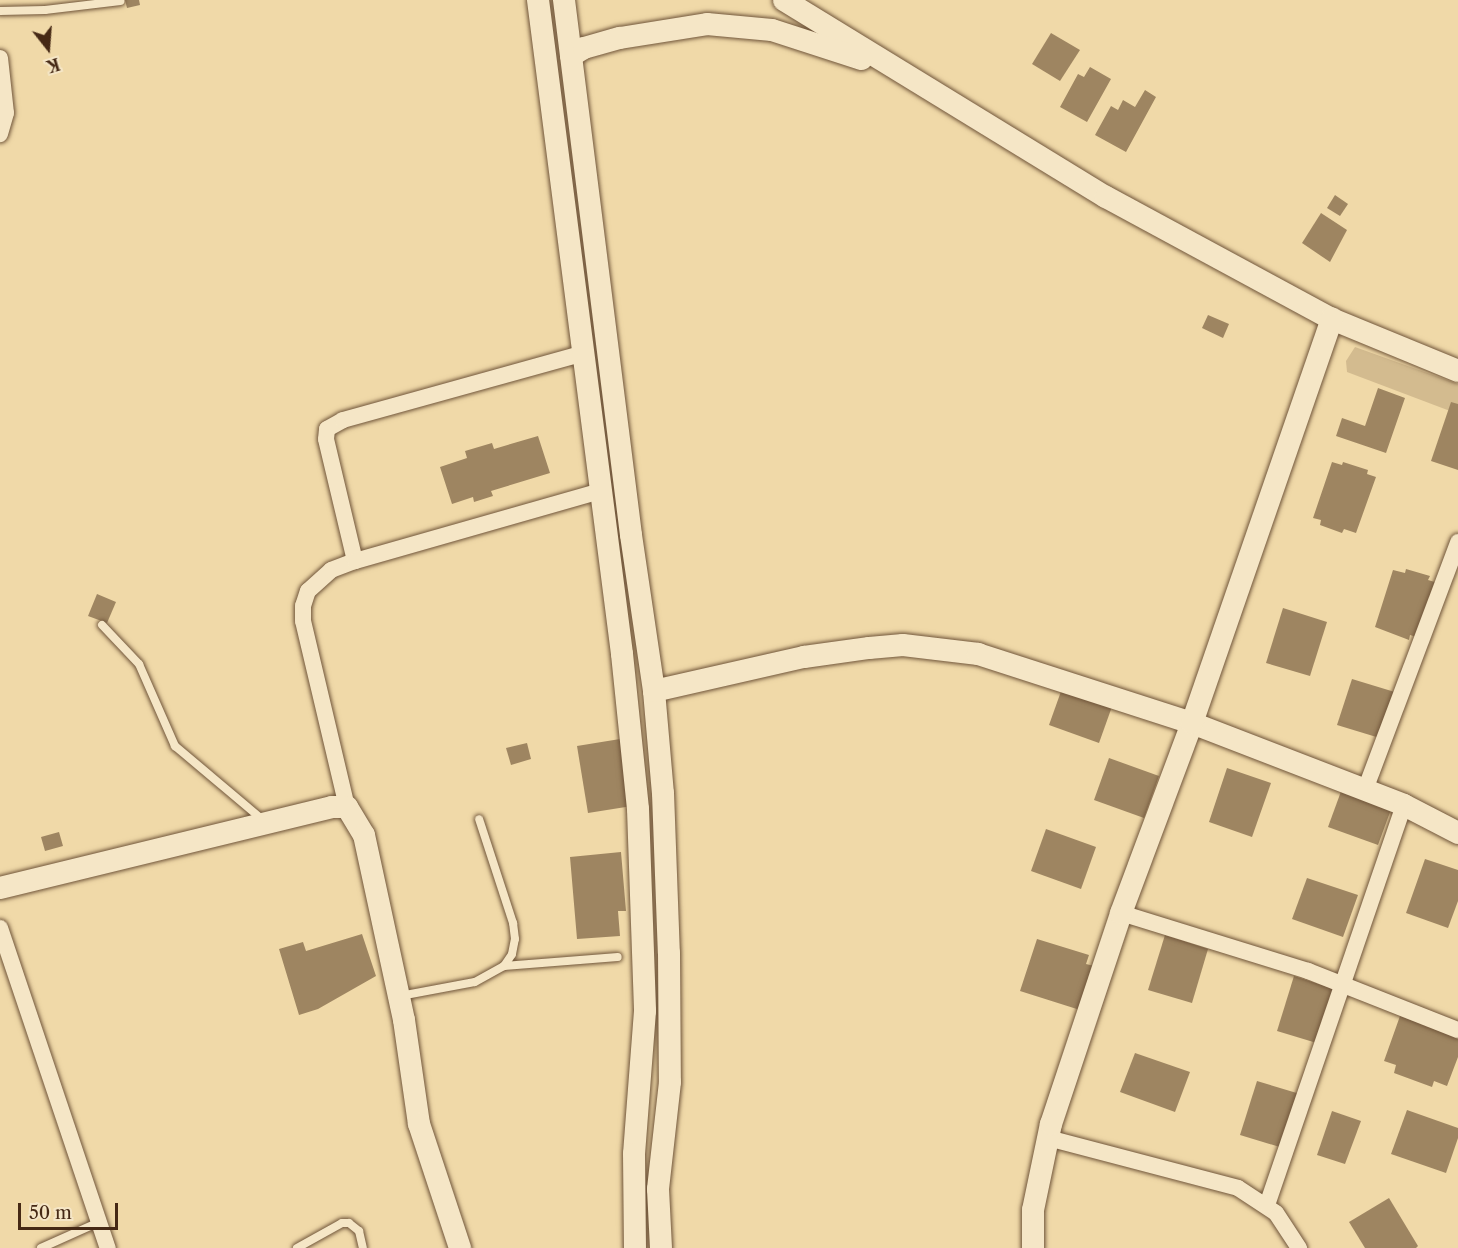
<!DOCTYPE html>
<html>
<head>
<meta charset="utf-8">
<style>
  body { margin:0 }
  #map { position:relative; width:1458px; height:1248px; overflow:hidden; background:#f0d9a8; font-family:"Libre Caslon Text",serif }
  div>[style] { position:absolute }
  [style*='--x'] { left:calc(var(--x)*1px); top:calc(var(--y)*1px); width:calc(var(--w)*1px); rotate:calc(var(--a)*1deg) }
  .green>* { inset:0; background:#d3bb8f }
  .building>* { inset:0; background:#9e8561 }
  .roads { filter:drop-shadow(0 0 2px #70553a) drop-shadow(0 0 2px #70553a) }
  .lane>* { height:8px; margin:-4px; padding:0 4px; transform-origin:4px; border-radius:4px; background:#f5e6c6 }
  .street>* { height:16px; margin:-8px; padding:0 8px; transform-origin:8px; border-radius:8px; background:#f5e6c6 }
  .secondary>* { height:22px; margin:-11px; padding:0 11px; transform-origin:11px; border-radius:11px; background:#f5e6c6 }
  span { translate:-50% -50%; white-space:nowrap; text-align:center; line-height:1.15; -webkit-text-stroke:4.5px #f5e6c6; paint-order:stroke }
  .north { position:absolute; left:18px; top:18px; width:60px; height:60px; -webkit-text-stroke:4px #f5e6c6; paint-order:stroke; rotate:163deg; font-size:16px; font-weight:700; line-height:24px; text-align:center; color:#462915 }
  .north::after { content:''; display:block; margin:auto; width:21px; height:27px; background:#462915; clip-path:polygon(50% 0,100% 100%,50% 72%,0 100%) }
  .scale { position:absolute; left:18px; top:1203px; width:100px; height:27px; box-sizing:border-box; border:3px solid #462915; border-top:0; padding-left:8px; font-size:18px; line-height:21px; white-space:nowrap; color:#462915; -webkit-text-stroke:4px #f5e6c6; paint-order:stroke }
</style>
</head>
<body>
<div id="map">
  <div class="green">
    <div style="clip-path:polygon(1355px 347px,1458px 384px,1458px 414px,1347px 372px,1346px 361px)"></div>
  </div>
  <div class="building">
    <div style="clip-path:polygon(125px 0,139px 0,140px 5px,127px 8px)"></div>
    <div style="clip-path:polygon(1051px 33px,1080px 50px,1060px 81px,1032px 64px)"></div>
    <div style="clip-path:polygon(1090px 67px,1111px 79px,1087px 122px,1060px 107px,1078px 74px,1084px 77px)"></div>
    <div style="clip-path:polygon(1145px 90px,1156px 97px,1126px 152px,1095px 135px,1111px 106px,1118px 110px,1123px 100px,1135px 107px)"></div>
    <div style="clip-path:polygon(1335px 195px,1348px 204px,1340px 216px,1327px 208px)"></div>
    <div style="clip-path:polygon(1321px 213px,1347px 230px,1330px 262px,1302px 243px)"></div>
    <div style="clip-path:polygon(1208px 315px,1229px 324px,1223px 338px,1202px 328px)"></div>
    <div style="clip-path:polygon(1378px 388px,1405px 398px,1386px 453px,1336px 436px,1342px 418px,1365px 426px)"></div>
    <div style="clip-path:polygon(1451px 402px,1458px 404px,1458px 470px,1431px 461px)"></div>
    <div style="clip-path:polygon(538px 436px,550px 473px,491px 491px,493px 496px,474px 502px,473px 497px,452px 504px,440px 467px,467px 458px,465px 451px,492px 443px,494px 449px)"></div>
    <div style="clip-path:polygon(1332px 462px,1342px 465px,1343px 462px,1368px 470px,1367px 474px,1376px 477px,1356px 533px,1344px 529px,1342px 533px,1320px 525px,1321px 520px,1313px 518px)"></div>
    <div style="clip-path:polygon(1406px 569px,1430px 576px,1428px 580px,1438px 583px,1420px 638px,1410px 635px,1409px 640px,1375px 627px,1393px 570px,1405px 573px)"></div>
    <div style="clip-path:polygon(97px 594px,116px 602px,107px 623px,88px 616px)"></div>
    <div style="clip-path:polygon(1283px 608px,1327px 622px,1310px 676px,1266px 663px)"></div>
    <div style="clip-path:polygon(1352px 679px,1398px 693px,1383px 739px,1337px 725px)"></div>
    <div style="clip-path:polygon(1064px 683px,1114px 701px,1099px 743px,1049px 725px)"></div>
    <div style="clip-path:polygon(620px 739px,632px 806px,588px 813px,577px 746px)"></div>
    <div style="clip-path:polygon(527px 743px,531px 759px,511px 765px,506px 748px)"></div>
    <div style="clip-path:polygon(1109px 758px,1159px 776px,1144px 818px,1094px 800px)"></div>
    <div style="clip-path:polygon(1227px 768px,1271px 783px,1252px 837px,1209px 822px)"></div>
    <div style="clip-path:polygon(1343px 786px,1393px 804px,1378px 845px,1328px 827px)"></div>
    <div style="clip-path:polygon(1046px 829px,1096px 847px,1081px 889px,1031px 871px)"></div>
    <div style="clip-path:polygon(59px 832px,63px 846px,45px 851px,41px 837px)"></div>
    <div style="clip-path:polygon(621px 852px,626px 911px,618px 911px,620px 936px,577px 939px,570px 857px)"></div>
    <div style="clip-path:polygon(1425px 859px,1458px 870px,1458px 901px,1448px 928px,1406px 913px)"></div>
    <div style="clip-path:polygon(1307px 878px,1358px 895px,1343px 937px,1292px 919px)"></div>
    <div style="clip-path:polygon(362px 934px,376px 976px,318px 1009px,299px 1015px,279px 949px,303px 942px,306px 951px)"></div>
    <div style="clip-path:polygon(1165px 935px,1208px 949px,1192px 1003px,1148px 990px)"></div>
    <div style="clip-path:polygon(1037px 939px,1089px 955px,1086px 964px,1094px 966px,1080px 1010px,1020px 991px)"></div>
    <div style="clip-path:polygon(1294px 976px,1337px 990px,1320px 1044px,1277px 1031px)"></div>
    <div style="clip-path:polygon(1400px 1016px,1458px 1037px,1458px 1057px,1447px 1086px,1434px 1081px,1432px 1087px,1394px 1073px,1396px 1065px,1384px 1061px)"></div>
    <div style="clip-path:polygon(1135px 1053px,1190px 1072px,1175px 1112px,1120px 1092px)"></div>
    <div style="clip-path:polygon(1257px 1081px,1300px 1094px,1283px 1148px,1240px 1135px)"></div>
    <div style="clip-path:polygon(1407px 1110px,1458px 1128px,1458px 1138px,1446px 1173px,1391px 1154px)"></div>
    <div style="clip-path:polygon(1332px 1111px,1361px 1121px,1345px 1164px,1317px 1155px)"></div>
    <div style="clip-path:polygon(1389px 1198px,1418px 1246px,1416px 1248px,1365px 1248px,1349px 1222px)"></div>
  </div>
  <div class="roads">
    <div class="lane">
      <div style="--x:0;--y:11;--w:45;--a:-1.3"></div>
      <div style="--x:45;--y:10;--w:76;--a:-6.8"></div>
      <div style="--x:102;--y:625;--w:54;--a:46.5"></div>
      <div style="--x:139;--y:664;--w:90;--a:66.3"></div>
      <div style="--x:175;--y:746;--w:116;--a:40.1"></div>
      <div style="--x:504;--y:966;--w:114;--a:-4.5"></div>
      <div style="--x:400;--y:996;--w:76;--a:-10.6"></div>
      <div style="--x:475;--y:982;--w:33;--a:-29"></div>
      <div style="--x:504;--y:966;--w:14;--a:-56"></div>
      <div style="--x:512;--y:954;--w:15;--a:-79"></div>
      <div style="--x:515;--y:939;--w:16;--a:-97"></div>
      <div style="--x:513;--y:923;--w:109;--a:-108.1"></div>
      <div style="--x:41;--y:1248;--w:64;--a:-24.1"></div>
      <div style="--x:297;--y:1248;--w:51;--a:-29.1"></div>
      <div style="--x:342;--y:1223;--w:7;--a:0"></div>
      <div style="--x:349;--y:1223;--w:13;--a:39"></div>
      <div style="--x:359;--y:1231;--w:17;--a:77"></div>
    </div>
    <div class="street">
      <div style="--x:0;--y:58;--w:55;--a:83.8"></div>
      <div style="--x:6;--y:113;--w:22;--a:106"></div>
      <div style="--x:355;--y:561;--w:125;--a:-103.4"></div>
      <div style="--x:326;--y:439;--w:10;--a:-84"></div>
      <div style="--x:327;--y:429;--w:18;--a:-29"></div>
      <div style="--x:343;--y:420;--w:250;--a:-15.5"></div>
      <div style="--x:1365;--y:790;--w:265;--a:-69.4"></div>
      <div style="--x:347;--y:807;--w:191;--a:-103.3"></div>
      <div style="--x:303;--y:621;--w:15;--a:-90"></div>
      <div style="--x:303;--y:606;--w:16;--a:-72"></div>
      <div style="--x:308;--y:591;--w:31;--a:-42"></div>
      <div style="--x:331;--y:570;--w:26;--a:-21"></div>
      <div style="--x:355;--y:561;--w:256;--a:-15.9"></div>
      <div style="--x:1121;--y:913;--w:196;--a:17.2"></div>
      <div style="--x:1308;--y:971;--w:161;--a:21.5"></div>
      <div style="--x:0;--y:928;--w:338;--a:71.4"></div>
      <div style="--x:1048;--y:1138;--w:196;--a:14.7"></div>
      <div style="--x:1238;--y:1188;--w:45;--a:33.3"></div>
      <div style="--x:1276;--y:1213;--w:42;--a:56.7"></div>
      <div style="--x:1267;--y:1205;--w:423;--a:-71.1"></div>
    </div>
    <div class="secondary">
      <div style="--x:538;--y:0;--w:659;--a:82.68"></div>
      <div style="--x:622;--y:654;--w:156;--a:84.1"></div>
      <div style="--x:638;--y:809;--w:202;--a:88"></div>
      <div style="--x:645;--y:1011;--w:143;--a:94.4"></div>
      <div style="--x:634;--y:1154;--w:94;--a:89.4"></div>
      <div style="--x:564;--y:0;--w:539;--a:82.86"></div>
      <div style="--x:631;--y:535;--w:158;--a:81.6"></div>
      <div style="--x:654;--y:691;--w:102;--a:85"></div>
      <div style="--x:663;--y:793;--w:160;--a:87.9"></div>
      <div style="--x:669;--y:953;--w:129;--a:89.6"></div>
      <div style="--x:670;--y:1082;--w:108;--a:96.4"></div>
      <div style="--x:658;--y:1189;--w:59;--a:87.1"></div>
      <div style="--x:784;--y:0;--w:377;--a:31.5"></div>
      <div style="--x:1106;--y:197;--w:257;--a:28.4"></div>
      <div style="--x:1332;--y:319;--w:136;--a:22.4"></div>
      <div style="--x:571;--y:56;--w:15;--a:-32"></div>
      <div style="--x:584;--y:48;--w:37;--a:-16"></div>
      <div style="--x:620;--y:38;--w:88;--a:-9.1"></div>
      <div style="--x:707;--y:24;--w:65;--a:5.3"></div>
      <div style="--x:772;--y:30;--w:94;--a:18"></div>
      <div style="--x:654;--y:691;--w:154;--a:-12.8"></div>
      <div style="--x:804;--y:657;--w:66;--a:-7.9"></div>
      <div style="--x:869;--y:648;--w:34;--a:-5"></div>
      <div style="--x:903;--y:645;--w:76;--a:6.8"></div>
      <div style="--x:978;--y:654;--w:225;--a:17.9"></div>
      <div style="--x:1192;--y:723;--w:227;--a:21.1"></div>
      <div style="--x:1404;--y:805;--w:61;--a:27.4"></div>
      <div style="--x:0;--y:888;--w:342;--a:-13.7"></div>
      <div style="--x:332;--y:807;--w:15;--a:0"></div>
      <div style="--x:347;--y:807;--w:33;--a:59"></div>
      <div style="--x:364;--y:835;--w:189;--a:77.8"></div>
      <div style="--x:404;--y:1020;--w:105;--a:81.8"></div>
      <div style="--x:419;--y:1124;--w:131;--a:71.7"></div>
      <div style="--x:1033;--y:1248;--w:38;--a:-90"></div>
      <div style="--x:1033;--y:1210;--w:88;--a:-78.2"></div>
      <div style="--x:1051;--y:1124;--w:222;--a:-71.6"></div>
      <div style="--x:1121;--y:913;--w:203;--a:-69.5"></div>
      <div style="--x:1192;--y:723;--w:428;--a:-70.9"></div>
    </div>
  </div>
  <div class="north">K</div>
  <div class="scale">50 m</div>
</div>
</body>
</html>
